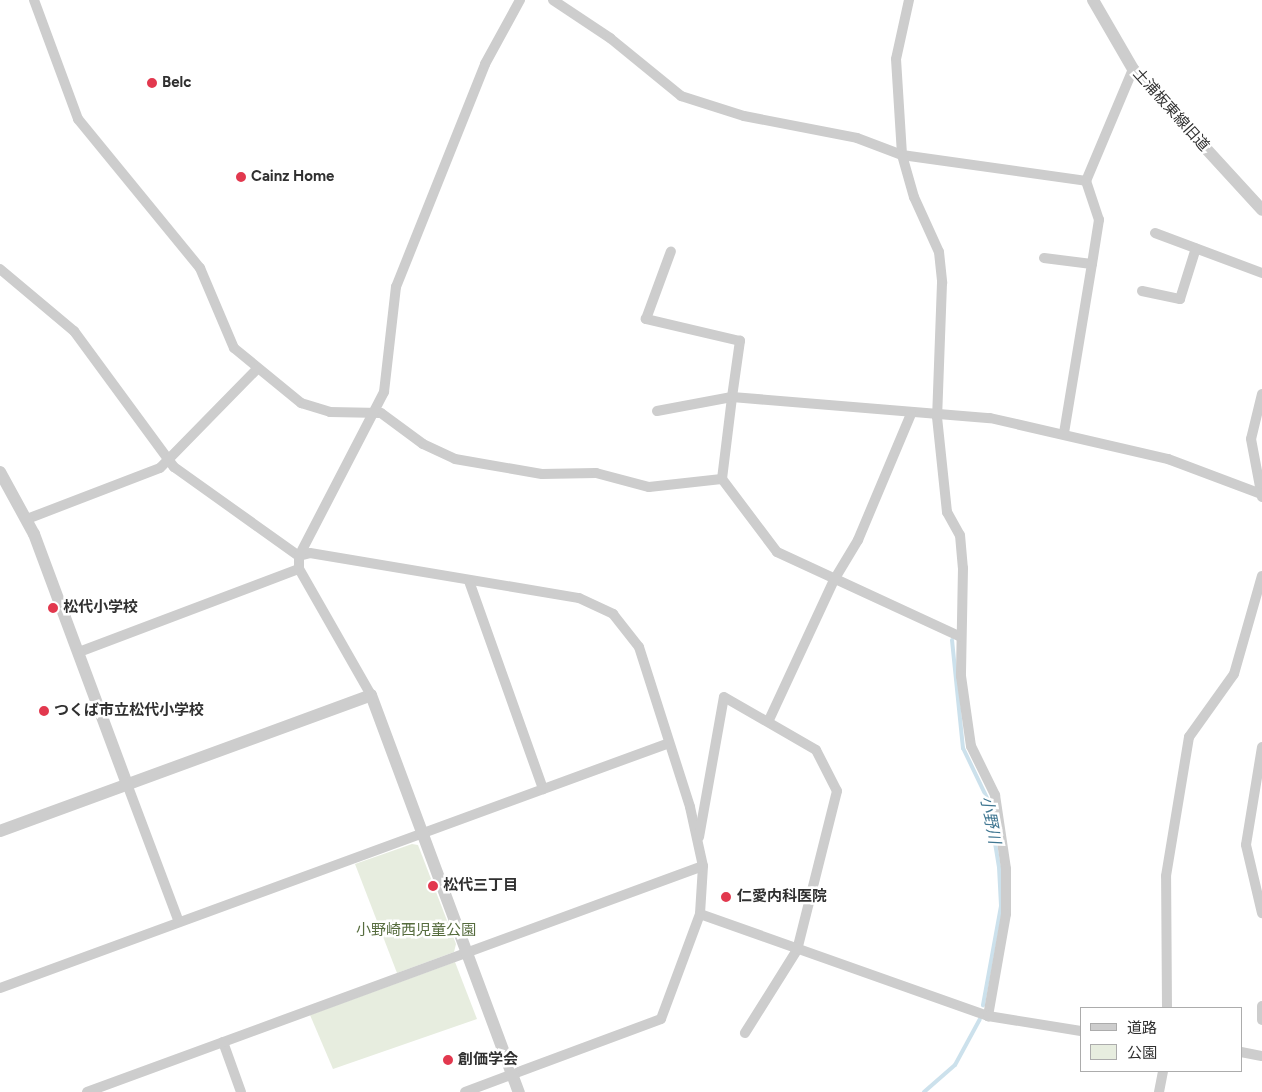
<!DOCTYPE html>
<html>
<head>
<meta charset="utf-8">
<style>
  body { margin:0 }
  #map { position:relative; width:1262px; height:1092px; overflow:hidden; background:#fff; font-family:Figtree,"Noto Sans JP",sans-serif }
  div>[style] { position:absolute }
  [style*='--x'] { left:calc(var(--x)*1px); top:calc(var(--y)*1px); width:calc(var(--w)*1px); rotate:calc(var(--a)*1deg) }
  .green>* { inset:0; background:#e7eddf }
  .stream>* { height:4px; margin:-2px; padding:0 2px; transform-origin:2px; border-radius:2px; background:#cce1ec }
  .minor>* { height:10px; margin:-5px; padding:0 5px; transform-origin:5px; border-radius:5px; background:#cdcdcd }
  .tertiary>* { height:12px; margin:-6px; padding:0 6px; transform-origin:6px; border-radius:6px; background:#cdcdcd }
  .dots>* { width:14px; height:14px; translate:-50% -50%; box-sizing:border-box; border:2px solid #fff; border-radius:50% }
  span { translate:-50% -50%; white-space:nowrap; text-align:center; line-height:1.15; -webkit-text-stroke:5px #fff; paint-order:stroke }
  .poi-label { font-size:15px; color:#303030; font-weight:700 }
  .left { translate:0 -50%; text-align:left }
  .street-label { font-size:15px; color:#303030 }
  .park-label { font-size:15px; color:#566c3e }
  .water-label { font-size:16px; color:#3f7691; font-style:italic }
  .legend { position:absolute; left:1080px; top:1007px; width:162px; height:65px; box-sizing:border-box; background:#fff; border:1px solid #acacac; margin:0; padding:6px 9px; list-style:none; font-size:15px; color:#303030 }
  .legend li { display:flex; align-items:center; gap:10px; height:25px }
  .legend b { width:25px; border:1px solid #acacac }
</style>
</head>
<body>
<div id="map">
  <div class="green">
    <div style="clip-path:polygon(412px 844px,418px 845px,456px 944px,454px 952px,397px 973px,355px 864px)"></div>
    <div style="clip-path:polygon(455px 962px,477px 1019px,333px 1069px,310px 1015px)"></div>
  </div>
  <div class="stream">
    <div style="--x:952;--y:640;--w:109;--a:84.2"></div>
    <div style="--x:963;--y:748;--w:58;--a:64.3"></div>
    <div style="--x:988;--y:800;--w:68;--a:80.7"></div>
    <div style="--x:999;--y:867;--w:39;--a:87"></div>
    <div style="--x:1001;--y:906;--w:101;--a:100.3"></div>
    <div style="--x:924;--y:1092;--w:41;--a:-41.1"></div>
    <div style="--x:955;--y:1065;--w:52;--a:-61.5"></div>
  </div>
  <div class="minor">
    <div style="--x:34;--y:0;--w:127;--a:69.7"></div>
    <div style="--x:78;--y:119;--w:193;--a:50.7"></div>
    <div style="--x:200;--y:268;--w:87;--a:67"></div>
    <div style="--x:234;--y:348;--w:87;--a:39.4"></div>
    <div style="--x:301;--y:403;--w:30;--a:17"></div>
    <div style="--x:330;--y:412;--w:51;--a:1.1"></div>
    <div style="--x:381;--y:413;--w:52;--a:36.4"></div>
    <div style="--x:423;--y:444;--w:35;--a:25"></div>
    <div style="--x:455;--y:459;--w:88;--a:9.8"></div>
    <div style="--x:542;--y:474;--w:54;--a:-1.1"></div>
    <div style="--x:596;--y:473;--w:55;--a:14.8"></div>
    <div style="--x:649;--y:487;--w:73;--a:-6.3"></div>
    <div style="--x:553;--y:0;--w:69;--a:33.7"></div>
    <div style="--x:610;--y:38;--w:92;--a:39.2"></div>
    <div style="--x:681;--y:96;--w:66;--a:17.6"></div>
    <div style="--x:744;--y:116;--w:115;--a:11"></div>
    <div style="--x:857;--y:138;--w:48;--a:20.7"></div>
    <div style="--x:902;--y:155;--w:186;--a:8"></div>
    <div style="--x:909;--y:0;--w:60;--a:102.4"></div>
    <div style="--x:896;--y:59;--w:96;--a:86.4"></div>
    <div style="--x:902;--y:155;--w:44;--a:74.1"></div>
    <div style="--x:914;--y:197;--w:60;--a:65.6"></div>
    <div style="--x:939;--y:252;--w:31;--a:84"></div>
    <div style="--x:942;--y:283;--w:134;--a:92.1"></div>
    <div style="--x:937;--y:417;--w:96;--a:84"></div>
    <div style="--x:947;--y:512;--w:26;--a:61"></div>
    <div style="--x:960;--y:535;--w:33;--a:85"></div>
    <div style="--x:963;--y:568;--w:108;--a:91.1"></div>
    <div style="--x:961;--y:676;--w:71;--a:81.9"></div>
    <div style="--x:971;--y:746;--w:55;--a:63.9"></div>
    <div style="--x:995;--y:795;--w:75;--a:81.5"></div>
    <div style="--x:1006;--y:869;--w:45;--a:90"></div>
    <div style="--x:1006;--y:914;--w:104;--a:100"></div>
    <div style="--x:1155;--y:233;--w:114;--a:20.5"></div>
    <div style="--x:1044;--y:258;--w:48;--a:7.1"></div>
    <div style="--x:1092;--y:264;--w:45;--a:-81"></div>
    <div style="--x:1099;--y:220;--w:41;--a:-108.4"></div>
    <div style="--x:1086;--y:181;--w:121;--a:-67.2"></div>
    <div style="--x:0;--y:269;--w:97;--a:40"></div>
    <div style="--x:74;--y:331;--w:169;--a:53.7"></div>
    <div style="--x:174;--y:467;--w:153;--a:35.5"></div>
    <div style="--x:1142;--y:291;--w:39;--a:12"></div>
    <div style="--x:1180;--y:299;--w:53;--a:-72.6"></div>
    <div style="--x:1262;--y:394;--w:46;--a:103.7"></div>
    <div style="--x:1251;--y:439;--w:59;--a:79.3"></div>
    <div style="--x:657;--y:411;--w:76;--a:-10.6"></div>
    <div style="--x:732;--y:397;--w:57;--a:-81.9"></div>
    <div style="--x:740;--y:341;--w:97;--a:-166.8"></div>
    <div style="--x:646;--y:319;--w:72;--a:-69.8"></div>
    <div style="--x:1064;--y:433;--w:171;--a:-80.6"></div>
    <div style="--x:27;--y:519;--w:142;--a:-21"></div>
    <div style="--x:160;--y:468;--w:139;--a:-45.6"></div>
    <div style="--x:299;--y:556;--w:11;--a:-15"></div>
    <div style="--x:310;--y:553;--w:273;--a:9.5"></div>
    <div style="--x:579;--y:598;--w:38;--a:25"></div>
    <div style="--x:613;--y:614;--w:42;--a:51.8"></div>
    <div style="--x:639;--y:647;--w:168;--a:72.3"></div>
    <div style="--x:690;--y:807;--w:60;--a:77.6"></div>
    <div style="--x:703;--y:866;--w:48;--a:93.6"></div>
    <div style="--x:700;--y:914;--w:112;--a:110.4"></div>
    <div style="--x:661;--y:1019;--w:209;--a:159.6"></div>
    <div style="--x:469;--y:581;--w:221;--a:70.4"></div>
    <div style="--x:961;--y:637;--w:203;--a:-155.2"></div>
    <div style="--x:777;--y:552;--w:91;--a:-127"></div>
    <div style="--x:722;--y:479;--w:83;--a:-83"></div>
    <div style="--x:732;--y:397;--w:259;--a:4.7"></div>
    <div style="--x:990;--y:418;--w:183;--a:13"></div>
    <div style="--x:1168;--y:459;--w:99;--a:20.6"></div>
    <div style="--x:79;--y:652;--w:235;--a:-20.7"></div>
    <div style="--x:371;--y:695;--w:145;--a:-119.7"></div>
    <div style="--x:299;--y:569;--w:13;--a:-90"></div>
    <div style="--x:299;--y:556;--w:185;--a:-62.6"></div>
    <div style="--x:384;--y:392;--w:106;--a:-83.5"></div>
    <div style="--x:396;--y:287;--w:240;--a:-68.2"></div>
    <div style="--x:485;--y:64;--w:73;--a:-61.3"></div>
    <div style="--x:769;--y:720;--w:154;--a:-65.1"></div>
    <div style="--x:834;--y:580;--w:47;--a:-59"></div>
    <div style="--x:858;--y:540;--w:137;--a:-67.2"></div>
    <div style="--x:1262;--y:747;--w:99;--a:99.3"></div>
    <div style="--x:1246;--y:845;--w:70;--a:76.8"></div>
    <div style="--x:127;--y:784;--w:147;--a:69.4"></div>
    <div style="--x:699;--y:837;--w:142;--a:-79.9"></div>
    <div style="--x:724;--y:697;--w:106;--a:29.9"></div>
    <div style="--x:816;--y:750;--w:46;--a:62.9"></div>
    <div style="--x:837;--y:791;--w:164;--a:104.1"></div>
    <div style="--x:797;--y:950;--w:98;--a:122.1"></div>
    <div style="--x:700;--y:914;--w:306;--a:19.5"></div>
    <div style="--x:988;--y:1016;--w:94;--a:9.2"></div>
    <div style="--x:0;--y:988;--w:712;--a:-20.11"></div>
    <div style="--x:1262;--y:1006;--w:14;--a:90"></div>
    <div style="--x:1167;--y:1008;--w:132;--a:-90.4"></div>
    <div style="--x:1166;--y:876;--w:141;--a:-80.6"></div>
    <div style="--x:1189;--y:737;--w:77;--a:-54.5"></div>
    <div style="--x:1234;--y:674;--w:102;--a:-74.1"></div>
    <div style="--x:223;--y:1042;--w:53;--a:70.2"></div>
    <div style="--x:1241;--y:1052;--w:21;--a:11"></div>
    <div style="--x:87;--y:1092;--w:656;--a:-20.15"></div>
    <div style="--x:1159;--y:1092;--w:21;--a:-79"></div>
  </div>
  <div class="tertiary">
    <div style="--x:1093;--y:0;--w:80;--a:59.9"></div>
    <div style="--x:1133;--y:69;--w:191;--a:47.5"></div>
    <div style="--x:0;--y:472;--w:71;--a:61.3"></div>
    <div style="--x:34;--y:534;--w:267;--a:69.6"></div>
    <div style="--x:0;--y:831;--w:395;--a:-20.1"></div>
    <div style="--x:371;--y:695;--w:424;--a:69.6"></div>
  </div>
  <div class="dots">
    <div style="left:152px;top:83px;background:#e2384e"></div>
    <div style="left:241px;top:177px;background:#e2384e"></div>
    <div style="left:53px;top:608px;background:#e2384e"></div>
    <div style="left:44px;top:711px;background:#e2384e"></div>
    <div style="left:433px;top:886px;background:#e2384e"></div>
    <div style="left:726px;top:897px;background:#e2384e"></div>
    <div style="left:448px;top:1060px;background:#e2384e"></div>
  </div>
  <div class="poi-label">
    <span class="left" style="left:162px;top:83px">Belc</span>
    <span class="left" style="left:251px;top:177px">Cainz Home</span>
    <span class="left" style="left:63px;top:608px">松代小学校</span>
    <span class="left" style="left:54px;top:711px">つくば市立松代小学校</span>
    <span class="left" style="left:443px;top:886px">松代三丁目</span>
    <span class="left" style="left:737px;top:897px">仁愛内科医院</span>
    <span class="left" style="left:458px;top:1060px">創価学会</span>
  </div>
  <div class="street-label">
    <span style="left:1171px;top:110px;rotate:48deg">土浦板東線旧道</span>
  </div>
  <div class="park-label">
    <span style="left:416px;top:931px">小野崎西児童公園</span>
  </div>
  <div class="water-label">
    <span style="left:990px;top:820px;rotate:79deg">小野川</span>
  </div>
  <ul class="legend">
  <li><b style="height:6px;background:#cdcdcd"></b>道路</li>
  <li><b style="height:14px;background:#e7eddf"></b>公園</li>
  </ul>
</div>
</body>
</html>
